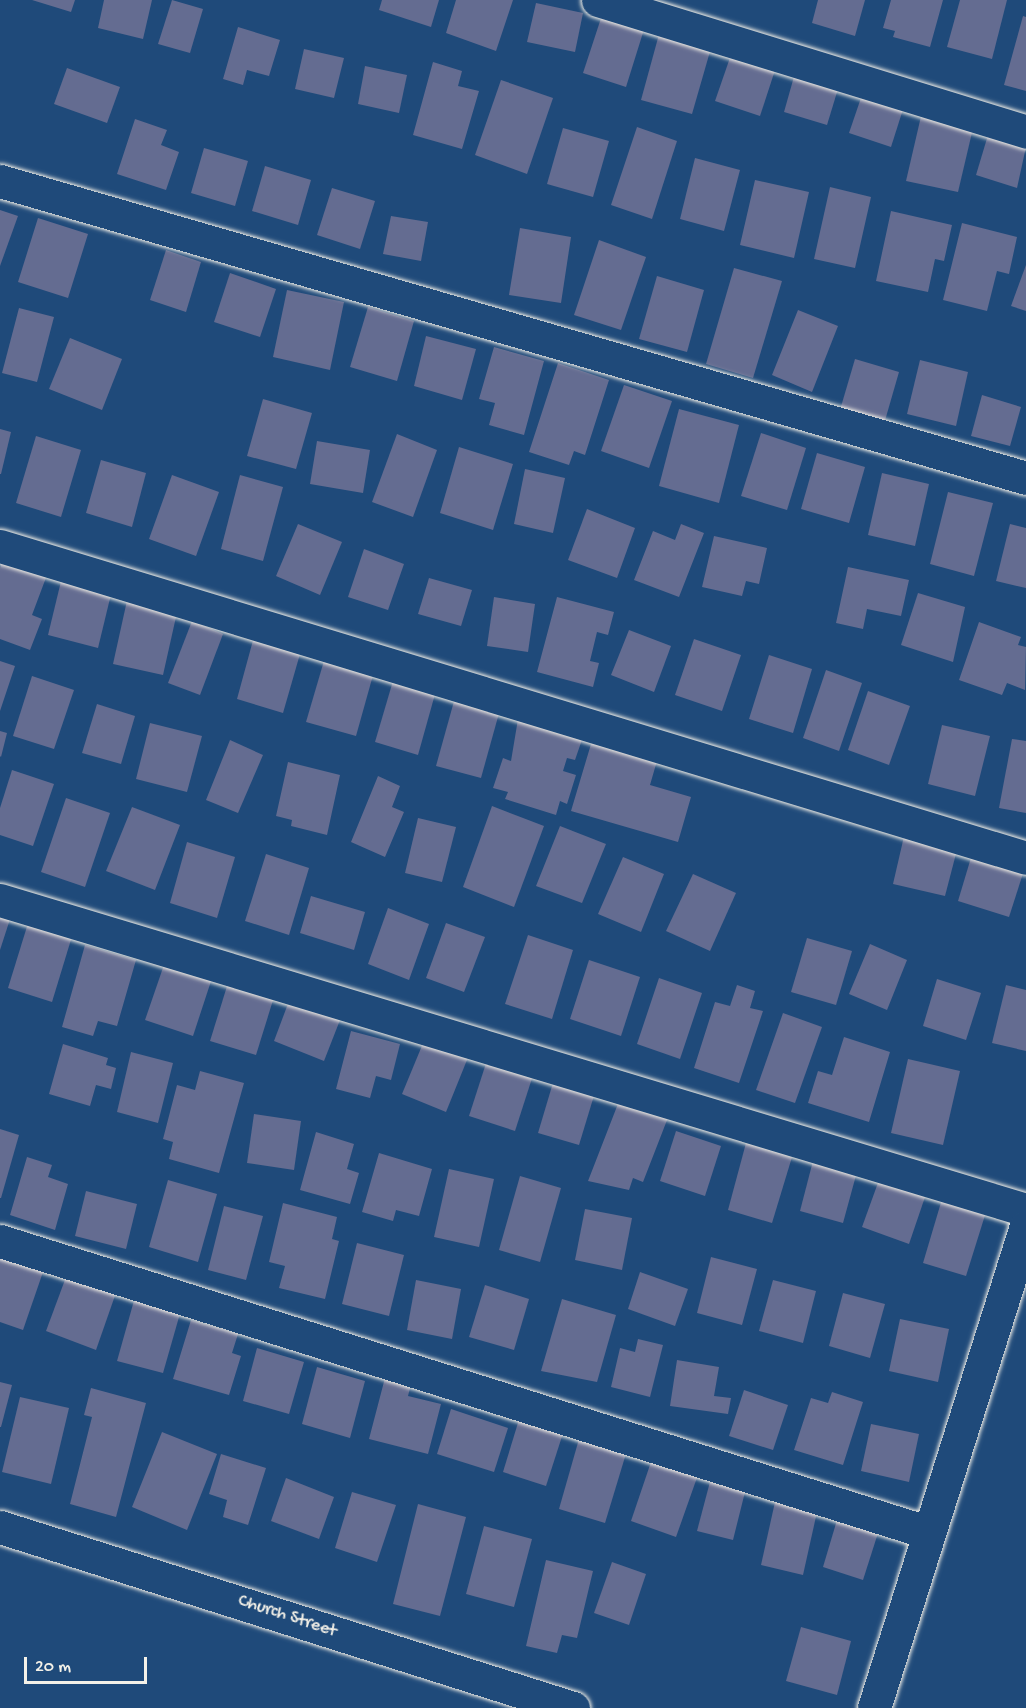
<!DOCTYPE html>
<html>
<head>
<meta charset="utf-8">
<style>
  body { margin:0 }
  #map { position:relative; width:1026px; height:1708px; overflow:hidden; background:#1f4a7a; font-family:"Gochi Hand",sans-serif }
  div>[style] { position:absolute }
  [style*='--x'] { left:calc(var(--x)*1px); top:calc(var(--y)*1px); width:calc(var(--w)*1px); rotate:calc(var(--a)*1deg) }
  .building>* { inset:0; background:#646c91 }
  .roads { filter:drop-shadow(0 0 2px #f4f1e8) drop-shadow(0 0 2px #f4f1e8) }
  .minor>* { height:33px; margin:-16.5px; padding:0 16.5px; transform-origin:16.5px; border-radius:16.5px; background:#1f4a7a }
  span { translate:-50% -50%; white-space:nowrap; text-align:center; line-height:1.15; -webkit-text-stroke:4.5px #1f4a7a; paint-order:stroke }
  .street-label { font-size:18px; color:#f4f1e8 }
  .scale { position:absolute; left:24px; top:1657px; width:123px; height:27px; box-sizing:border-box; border:3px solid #f4f1e8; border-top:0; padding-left:8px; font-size:18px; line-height:21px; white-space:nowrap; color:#f4f1e8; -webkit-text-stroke:4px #1f4a7a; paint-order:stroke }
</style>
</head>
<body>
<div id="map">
  <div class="building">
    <div style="clip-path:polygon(32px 0,75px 0,71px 12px)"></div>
    <div style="clip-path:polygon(104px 0,152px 0,143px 39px,98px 28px)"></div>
    <div style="clip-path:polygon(172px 0,203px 9px,190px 53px,158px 44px)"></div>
    <div style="clip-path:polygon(382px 0,439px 0,431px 27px,379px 10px)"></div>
    <div style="clip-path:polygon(456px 0,513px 0,496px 51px,446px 33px)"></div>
    <div style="clip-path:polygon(818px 0,865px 0,855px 36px,812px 23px)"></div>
    <div style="clip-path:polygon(891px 0,943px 0,930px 47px,893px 37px,895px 31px,883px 28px)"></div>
    <div style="clip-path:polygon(960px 0,1007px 0,992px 59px,947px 47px)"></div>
    <div style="clip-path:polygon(536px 3px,583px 13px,575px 52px,527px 42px)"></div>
    <div style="clip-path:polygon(604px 9px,646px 23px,626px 87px,583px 73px)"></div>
    <div style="clip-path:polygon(1023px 16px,1026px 17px,1026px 91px,1004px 85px)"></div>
    <div style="clip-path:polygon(238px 27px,280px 40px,269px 76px,247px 70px,243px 85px,223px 79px)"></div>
    <div style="clip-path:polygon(661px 27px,713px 41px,692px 114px,641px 100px)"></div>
    <div style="clip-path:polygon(304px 49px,344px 58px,334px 98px,295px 89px)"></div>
    <div style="clip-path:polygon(733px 49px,777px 64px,760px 116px,715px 101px)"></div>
    <div style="clip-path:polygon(433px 62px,462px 71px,458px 86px,479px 91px,462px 149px,413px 135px)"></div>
    <div style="clip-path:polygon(365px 66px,407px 75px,399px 113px,358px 104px)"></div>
    <div style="clip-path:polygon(797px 66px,841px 79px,827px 125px,784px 112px)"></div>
    <div style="clip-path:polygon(67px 68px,120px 87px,107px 123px,54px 104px)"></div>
    <div style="clip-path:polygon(501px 80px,553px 98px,527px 174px,475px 155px)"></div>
    <div style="clip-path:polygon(864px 89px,905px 103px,891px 147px,849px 133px)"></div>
    <div style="clip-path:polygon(922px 112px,974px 124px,958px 192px,906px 181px)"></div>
    <div style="clip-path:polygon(135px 119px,167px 130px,161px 145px,179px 152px,166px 190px,117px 174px)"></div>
    <div style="clip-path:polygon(637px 127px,677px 141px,652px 219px,611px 205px)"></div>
    <div style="clip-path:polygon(563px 128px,609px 141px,593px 197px,547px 184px)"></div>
    <div style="clip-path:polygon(988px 135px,1026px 147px,1017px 188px,976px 175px)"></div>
    <div style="clip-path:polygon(204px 148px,248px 161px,235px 206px,191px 193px)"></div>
    <div style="clip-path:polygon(695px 158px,740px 170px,724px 231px,680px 219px)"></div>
    <div style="clip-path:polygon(265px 166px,311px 180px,298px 225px,252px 211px)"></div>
    <div style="clip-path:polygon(755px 180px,809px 192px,794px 258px,740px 245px)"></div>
    <div style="clip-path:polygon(830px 187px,871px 197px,855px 268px,814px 259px)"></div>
    <div style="clip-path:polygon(332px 188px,375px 201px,360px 249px,317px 235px)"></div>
    <div style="clip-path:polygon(0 210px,18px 216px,0 266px)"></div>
    <div style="clip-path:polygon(891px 211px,952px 225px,944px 261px,935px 259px,928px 292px,876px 281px)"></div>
    <div style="clip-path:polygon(391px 216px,428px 222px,421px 261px,383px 254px)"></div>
    <div style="clip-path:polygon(38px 218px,88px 234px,68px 298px,18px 282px)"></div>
    <div style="clip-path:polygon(962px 223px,1017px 237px,1009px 274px,997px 271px,987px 311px,943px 300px)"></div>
    <div style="clip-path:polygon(520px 228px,571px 237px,561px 303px,509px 295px)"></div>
    <div style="clip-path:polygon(599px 240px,646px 257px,621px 330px,574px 315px)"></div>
    <div style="clip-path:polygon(166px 250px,201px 262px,186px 312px,150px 300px)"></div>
    <div style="clip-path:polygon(1026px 265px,1026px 311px,1011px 306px)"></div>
    <div style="clip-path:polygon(734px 268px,782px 281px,753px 378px,706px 364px)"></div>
    <div style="clip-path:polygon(230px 273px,276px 289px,260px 337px,214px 322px)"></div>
    <div style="clip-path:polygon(657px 276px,704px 290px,687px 352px,639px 339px)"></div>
    <div style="clip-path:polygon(287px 290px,344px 302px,330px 370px,273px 357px)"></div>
    <div style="clip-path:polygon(368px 307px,414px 321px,397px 381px,350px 367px)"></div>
    <div style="clip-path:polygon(19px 308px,54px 317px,37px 382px,2px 373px)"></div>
    <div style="clip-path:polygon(798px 310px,838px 326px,812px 392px,772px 375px)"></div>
    <div style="clip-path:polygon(426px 336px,476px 349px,462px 400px,414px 386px)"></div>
    <div style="clip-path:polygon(70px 338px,122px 359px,102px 410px,49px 389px)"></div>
    <div style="clip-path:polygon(494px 347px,544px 361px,524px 435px,489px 425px,495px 403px,479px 399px)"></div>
    <div style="clip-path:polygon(855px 359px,899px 372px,884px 424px,840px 410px)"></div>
    <div style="clip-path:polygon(920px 360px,968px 372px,956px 426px,907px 414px)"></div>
    <div style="clip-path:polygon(558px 363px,609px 380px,585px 455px,574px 451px,569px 465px,529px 452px)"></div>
    <div style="clip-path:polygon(624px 385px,672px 401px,649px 468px,601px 451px)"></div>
    <div style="clip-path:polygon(982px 395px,1021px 407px,1010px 446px,971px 436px)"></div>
    <div style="clip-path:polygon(263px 399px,312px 413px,296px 469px,247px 456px)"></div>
    <div style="clip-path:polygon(679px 409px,739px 425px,719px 503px,659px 486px)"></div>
    <div style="clip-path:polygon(0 429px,11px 432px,1px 474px,0 474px)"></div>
    <div style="clip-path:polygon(761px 433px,806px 448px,787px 510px,741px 496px)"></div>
    <div style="clip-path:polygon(397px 434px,437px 450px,413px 517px,372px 502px)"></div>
    <div style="clip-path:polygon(36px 436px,81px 450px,61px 517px,16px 503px)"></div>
    <div style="clip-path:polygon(317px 441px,370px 450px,363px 493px,310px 484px)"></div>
    <div style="clip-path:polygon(459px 447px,513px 464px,493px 530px,440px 513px)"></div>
    <div style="clip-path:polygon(817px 453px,865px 467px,849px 523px,801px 509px)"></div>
    <div style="clip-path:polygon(101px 460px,146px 473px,132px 527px,86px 513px)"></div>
    <div style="clip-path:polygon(525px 469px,565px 478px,553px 533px,514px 524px)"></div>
    <div style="clip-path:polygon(882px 473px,929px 484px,915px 546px,868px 535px)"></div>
    <div style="clip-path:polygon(172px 475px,219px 492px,196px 556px,149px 539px)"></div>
    <div style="clip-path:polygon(240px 475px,283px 487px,263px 561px,221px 549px)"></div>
    <div style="clip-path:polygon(948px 492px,993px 503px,974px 576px,930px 564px)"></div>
    <div style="clip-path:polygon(587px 509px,635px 528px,617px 578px,568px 560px)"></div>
    <div style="clip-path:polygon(298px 524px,342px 542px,320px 595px,276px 576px)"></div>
    <div style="clip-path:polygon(681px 524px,704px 533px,679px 597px,634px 580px,653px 531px,675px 540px)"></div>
    <div style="clip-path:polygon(1010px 524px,1026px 528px,1026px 588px,996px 581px)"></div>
    <div style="clip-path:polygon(714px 536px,767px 548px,759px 584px,746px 581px,742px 596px,702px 587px)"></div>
    <div style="clip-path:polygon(364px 549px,404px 564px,388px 610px,348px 597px)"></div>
    <div style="clip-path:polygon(6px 550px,50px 567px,32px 615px,42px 619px,30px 650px,0 639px,0 568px)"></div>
    <div style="clip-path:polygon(848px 567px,909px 580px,901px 616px,867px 609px,863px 629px,836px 623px)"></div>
    <div style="clip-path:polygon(63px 573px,113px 586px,98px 648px,48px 635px)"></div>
    <div style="clip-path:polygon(429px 578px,472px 590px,461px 626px,418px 614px)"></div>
    <div style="clip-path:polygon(918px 593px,965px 607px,953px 662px,901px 645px)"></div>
    <div style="clip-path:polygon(128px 596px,178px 608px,163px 675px,113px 664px)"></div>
    <div style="clip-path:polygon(494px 597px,535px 604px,528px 652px,487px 646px)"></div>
    <div style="clip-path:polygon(557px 597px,614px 612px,608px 635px,597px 632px,590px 661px,599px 663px,593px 687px,537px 672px)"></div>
    <div style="clip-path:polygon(192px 621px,223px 634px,200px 695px,168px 683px)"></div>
    <div style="clip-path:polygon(979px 622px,1021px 637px,1018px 645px,1026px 647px,1025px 690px,1007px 683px,1002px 695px,959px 680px)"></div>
    <div style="clip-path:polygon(629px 630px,671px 646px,654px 692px,611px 675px)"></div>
    <div style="clip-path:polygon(255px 633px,302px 647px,283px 713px,237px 699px)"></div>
    <div style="clip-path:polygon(694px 639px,741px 655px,722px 711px,675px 695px)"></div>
    <div style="clip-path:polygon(326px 654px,375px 668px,356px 736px,306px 722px)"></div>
    <div style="clip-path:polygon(769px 655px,812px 669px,793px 733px,749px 719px)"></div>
    <div style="clip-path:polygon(0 661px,15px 666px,0 711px)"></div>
    <div style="clip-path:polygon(826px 670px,862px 683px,839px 751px,803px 738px)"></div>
    <div style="clip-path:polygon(395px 674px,437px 687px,418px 755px,375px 742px)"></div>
    <div style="clip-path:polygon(32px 676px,74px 690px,54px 749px,13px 736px)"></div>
    <div style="clip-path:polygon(868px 691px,910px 706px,889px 765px,848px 750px)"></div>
    <div style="clip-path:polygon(456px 694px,501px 706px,481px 778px,436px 766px)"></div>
    <div style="clip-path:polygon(97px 704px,135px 716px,121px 764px,82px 753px)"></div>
    <div style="clip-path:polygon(520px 707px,586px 728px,575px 760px,567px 758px,563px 771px,576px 775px,567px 804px,560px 801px,556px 815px,505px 799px,508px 792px,493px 788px,503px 758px,511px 761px)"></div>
    <div style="clip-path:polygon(150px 723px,202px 736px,187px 792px,136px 779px)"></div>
    <div style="clip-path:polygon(942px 725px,990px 736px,975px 796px,928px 784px)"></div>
    <div style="clip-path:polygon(0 731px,7px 733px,1px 757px,0 756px)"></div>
    <div style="clip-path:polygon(594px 734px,659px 754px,650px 785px,691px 797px,678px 842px,571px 811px)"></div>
    <div style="clip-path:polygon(1012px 739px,1026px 741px,1026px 813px,999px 808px)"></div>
    <div style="clip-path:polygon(230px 740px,263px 755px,238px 813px,206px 800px)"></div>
    <div style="clip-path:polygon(288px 762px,340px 775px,327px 835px,291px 826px,292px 820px,276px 816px)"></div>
    <div style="clip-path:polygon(12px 770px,54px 784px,33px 846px,0 835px,0 808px)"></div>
    <div style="clip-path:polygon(378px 776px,400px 786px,392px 807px,404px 812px,385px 857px,351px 842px)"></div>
    <div style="clip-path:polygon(66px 798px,110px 813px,85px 887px,41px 872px)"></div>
    <div style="clip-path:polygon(492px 806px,544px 826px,514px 907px,463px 887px)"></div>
    <div style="clip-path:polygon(132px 807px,180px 825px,155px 890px,106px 871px)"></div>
    <div style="clip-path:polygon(418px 818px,456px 827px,442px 882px,405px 873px)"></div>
    <div style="clip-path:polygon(560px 826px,606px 844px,582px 903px,536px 886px)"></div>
    <div style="clip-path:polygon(905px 832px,958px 846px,945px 896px,893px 884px)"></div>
    <div style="clip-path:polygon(187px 842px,235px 857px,217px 918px,170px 903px)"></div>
    <div style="clip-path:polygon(973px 851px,1025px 867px,1009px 917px,958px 901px)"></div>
    <div style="clip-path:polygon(266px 854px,309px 868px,289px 935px,245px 921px)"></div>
    <div style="clip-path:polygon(623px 857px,664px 874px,641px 932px,598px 914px)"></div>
    <div style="clip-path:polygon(693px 874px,736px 893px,710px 951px,666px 931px)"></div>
    <div style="clip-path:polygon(311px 896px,365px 912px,354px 950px,300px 933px)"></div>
    <div style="clip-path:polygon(388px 908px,429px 924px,409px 980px,368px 964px)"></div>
    <div style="clip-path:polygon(0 909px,12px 913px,0 950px)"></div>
    <div style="clip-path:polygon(29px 920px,73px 933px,52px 1002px,8px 988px)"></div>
    <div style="clip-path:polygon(446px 923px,485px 937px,464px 992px,426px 978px)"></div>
    <div style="clip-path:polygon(528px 935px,573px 950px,552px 1019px,505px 1004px)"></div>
    <div style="clip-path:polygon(807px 938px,852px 951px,836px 1005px,791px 992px)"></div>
    <div style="clip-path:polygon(870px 944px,907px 960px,887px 1010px,849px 994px)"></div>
    <div style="clip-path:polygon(85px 945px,136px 960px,117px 1026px,98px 1021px,93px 1036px,62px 1027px)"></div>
    <div style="clip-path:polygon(166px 959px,213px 975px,193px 1036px,145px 1020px)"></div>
    <div style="clip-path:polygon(589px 960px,640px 977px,621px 1036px,570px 1019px)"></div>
    <div style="clip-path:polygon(659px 978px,702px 993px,680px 1059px,637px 1044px)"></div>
    <div style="clip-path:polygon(937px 979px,981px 993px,966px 1040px,923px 1026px)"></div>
    <div style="clip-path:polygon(228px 983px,274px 997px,256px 1055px,210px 1041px)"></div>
    <div style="clip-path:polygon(737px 985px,755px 991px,750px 1008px,763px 1011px,739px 1083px,694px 1068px,715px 1002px,730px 1006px)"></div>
    <div style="clip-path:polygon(1006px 985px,1026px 990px,1026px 1051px,992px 1043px)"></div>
    <div style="clip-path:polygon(289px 1001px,340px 1020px,324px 1061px,274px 1041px)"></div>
    <div style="clip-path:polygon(783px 1013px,822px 1027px,795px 1103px,756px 1090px)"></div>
    <div style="clip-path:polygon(351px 1031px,400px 1044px,391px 1080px,376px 1076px,370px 1098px,336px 1089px)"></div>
    <div style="clip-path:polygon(426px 1036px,469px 1055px,446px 1112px,402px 1094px)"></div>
    <div style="clip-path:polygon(844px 1037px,890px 1052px,869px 1122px,808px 1103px,818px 1071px,832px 1075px)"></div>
    <div style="clip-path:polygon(63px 1044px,108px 1058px,106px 1065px,116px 1068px,111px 1089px,96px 1085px,90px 1106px,49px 1094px)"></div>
    <div style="clip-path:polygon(131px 1052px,173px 1063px,158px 1123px,117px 1112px)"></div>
    <div style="clip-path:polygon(489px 1054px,535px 1069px,515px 1131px,469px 1116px)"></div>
    <div style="clip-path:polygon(908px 1059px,960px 1071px,943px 1145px,891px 1133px)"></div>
    <div style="clip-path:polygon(200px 1071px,244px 1083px,219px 1173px,169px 1159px,173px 1142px,163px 1139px,177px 1085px,195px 1090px)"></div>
    <div style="clip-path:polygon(555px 1076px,596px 1089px,579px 1145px,538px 1133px)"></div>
    <div style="clip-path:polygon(621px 1096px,669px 1115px,643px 1182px,633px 1178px,629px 1190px,588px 1181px)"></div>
    <div style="clip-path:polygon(254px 1114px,301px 1121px,294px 1170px,247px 1163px)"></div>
    <div style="clip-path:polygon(0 1129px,19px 1135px,1px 1198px,0 1198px)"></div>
    <div style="clip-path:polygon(676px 1131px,721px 1146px,705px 1196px,660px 1181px)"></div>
    <div style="clip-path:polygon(316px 1132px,354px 1144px,347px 1169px,359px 1173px,350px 1204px,300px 1190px)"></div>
    <div style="clip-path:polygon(746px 1143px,792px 1157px,772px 1223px,728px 1210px)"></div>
    <div style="clip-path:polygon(379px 1153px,432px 1169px,419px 1216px,396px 1210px,393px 1221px,362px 1212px)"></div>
    <div style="clip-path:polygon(27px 1157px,52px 1165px,48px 1177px,68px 1184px,55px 1230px,10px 1215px)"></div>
    <div style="clip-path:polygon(814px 1157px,858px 1168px,843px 1223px,800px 1211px)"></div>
    <div style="clip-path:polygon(449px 1169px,494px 1179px,479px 1247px,434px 1237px)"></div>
    <div style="clip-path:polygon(520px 1176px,561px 1188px,540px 1262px,499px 1250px)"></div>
    <div style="clip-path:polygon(168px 1180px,217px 1194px,198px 1262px,149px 1247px)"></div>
    <div style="clip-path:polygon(879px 1180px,925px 1197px,909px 1244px,862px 1227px)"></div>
    <div style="clip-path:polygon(86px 1191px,137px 1204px,126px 1249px,75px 1236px)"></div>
    <div style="clip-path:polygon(942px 1199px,986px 1212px,966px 1276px,923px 1263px)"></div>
    <div style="clip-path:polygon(283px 1203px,337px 1217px,332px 1239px,339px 1241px,325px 1299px,279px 1288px,285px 1266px,269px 1262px)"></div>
    <div style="clip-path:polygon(224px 1206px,263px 1216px,246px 1280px,208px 1270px)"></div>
    <div style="clip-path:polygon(585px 1209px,632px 1218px,622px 1270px,575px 1260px)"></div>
    <div style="clip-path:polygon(357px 1243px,404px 1255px,389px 1316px,342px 1304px)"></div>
    <div style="clip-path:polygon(0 1257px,43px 1272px,23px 1330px,0 1322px)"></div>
    <div style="clip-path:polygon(711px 1257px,757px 1269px,742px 1325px,697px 1313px)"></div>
    <div style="clip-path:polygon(69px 1269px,118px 1287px,96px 1350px,46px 1331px)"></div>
    <div style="clip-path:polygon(640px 1272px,688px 1289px,675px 1326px,628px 1309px)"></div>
    <div style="clip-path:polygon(416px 1280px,461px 1289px,452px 1339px,407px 1330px)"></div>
    <div style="clip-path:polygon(773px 1280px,816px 1291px,803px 1343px,759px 1331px)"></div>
    <div style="clip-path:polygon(485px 1285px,529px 1299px,514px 1350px,469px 1337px)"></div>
    <div style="clip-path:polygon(843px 1293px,885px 1304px,870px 1358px,829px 1346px)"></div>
    <div style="clip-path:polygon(135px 1297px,181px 1310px,163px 1373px,117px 1361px)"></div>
    <div style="clip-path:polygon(562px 1299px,616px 1315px,597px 1382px,541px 1371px)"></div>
    <div style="clip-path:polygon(900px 1319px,949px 1329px,938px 1382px,889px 1371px)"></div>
    <div style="clip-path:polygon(191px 1320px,238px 1334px,232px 1353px,241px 1356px,229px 1395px,173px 1379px)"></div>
    <div style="clip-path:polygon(638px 1339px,663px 1345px,650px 1397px,611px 1387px,620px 1348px,635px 1352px)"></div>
    <div style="clip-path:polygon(257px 1348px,304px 1362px,289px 1414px,243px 1401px)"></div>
    <div style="clip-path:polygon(677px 1360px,719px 1367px,714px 1396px,731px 1398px,728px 1414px,670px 1406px)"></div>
    <div style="clip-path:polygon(317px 1367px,365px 1381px,350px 1438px,302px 1424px)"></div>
    <div style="clip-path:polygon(386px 1374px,412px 1380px,408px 1396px,441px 1404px,428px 1454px,369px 1439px)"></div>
    <div style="clip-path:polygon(0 1382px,12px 1385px,1px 1427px,0 1427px)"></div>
    <div style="clip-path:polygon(91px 1388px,146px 1403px,116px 1517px,70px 1504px,92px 1417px,84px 1415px)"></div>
    <div style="clip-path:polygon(744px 1390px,788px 1405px,773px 1450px,729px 1436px)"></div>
    <div style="clip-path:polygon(832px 1392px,863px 1402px,843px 1465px,794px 1450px,811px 1398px,828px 1403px)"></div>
    <div style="clip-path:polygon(20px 1397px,69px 1408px,51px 1484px,2px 1472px)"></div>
    <div style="clip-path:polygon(451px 1409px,508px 1428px,494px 1472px,437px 1454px)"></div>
    <div style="clip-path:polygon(521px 1413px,565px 1427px,546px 1486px,503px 1472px)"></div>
    <div style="clip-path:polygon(871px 1424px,919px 1434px,909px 1482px,861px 1471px)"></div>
    <div style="clip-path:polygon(162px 1432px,217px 1454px,187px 1530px,132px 1507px)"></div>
    <div style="clip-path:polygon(581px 1432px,628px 1447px,605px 1523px,559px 1509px)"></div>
    <div style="clip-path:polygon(221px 1454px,266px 1468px,248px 1525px,223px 1517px,227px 1500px,209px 1494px)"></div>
    <div style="clip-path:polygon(653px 1456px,699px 1472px,676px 1537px,631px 1521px)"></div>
    <div style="clip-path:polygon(286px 1478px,334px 1497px,319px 1539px,271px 1521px)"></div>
    <div style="clip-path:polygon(711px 1478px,746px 1488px,733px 1540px,697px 1531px)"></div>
    <div style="clip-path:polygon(352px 1492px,396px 1505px,377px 1562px,335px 1548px)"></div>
    <div style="clip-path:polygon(775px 1502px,817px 1512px,803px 1575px,761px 1565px)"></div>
    <div style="clip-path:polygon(418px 1504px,466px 1517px,440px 1616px,393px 1604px)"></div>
    <div style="clip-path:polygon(837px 1520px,878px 1533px,863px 1580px,823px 1567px)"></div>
    <div style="clip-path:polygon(484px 1526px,532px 1539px,514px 1607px,466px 1594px)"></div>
    <div style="clip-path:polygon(546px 1560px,593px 1571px,577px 1638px,562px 1635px,557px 1653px,526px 1646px)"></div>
    <div style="clip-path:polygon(612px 1562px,646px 1574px,629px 1625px,594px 1613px)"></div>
    <div style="clip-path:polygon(801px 1627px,851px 1641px,837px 1695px,786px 1681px)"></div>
  </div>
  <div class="roads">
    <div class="minor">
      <div style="--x:598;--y:0;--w:448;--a:17.1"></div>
      <div style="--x:0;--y:181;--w:1068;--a:16.14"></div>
      <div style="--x:0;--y:546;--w:1072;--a:16.91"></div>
      <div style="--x:0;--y:900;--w:1072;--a:16.81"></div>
      <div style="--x:0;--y:1241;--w:972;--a:17.43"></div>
      <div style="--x:0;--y:1527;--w:601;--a:17.53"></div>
      <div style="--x:874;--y:1708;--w:505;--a:-72.5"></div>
    </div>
  </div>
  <div class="street-label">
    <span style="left:287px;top:1617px;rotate:18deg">Church Street</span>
  </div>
  <div class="scale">20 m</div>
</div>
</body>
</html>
